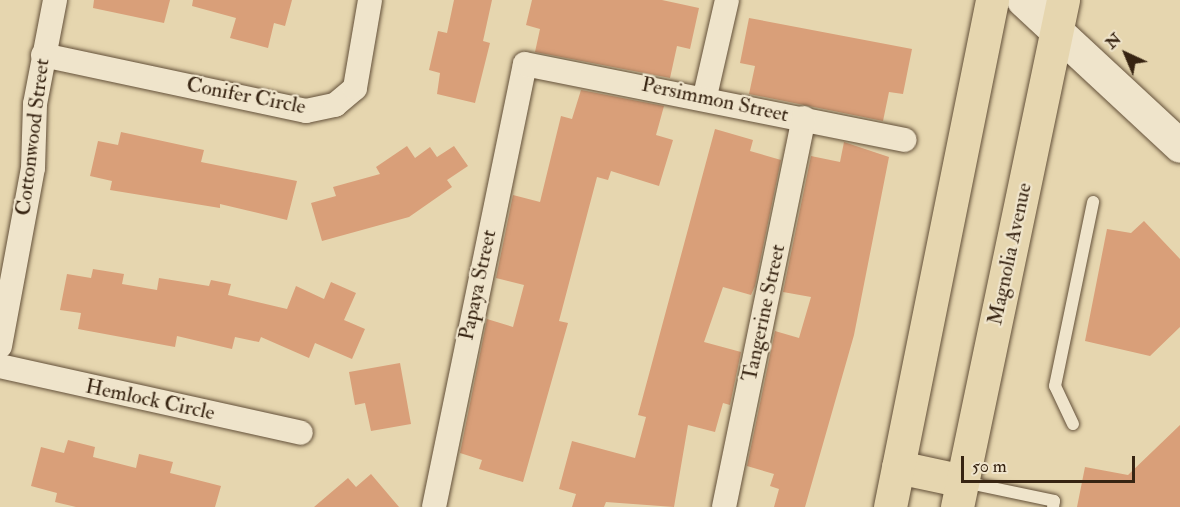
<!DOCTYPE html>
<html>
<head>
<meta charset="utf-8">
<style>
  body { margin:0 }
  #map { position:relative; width:1180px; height:507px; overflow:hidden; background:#e6d6af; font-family:"IM FELL Double Pica",serif }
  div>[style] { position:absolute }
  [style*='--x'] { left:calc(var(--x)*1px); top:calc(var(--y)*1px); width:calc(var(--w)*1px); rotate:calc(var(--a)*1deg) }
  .building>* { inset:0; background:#d99f79 }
  .roads { filter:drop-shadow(0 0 2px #635039) drop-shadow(0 0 2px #635039) }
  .service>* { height:12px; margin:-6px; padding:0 6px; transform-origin:6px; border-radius:6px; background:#efe4cb }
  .minor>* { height:24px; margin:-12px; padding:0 12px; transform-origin:12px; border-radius:12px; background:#efe4cb }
  .secondary>* { height:33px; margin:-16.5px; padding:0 16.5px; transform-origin:16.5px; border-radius:16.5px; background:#efe4cb }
  .primary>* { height:33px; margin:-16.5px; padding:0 16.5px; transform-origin:16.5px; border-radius:16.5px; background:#e6d6af }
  span { translate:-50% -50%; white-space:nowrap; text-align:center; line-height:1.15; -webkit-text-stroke:4.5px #efe4cb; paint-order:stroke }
  .street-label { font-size:21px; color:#372412 }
  .north { position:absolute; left:1096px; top:24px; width:60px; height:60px; -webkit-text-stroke:4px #efe4cb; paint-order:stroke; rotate:316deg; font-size:16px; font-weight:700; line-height:24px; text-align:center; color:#372412 }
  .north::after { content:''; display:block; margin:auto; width:21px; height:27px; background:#372412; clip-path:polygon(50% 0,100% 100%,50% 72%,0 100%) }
  .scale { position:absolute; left:961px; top:456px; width:174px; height:27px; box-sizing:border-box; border:3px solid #372412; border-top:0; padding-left:8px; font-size:18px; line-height:21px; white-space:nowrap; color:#372412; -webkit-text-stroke:4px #efe4cb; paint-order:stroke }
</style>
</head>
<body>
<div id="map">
  <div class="building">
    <div style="clip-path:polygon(94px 0,170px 0,164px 23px,93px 8px)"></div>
    <div style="clip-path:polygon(193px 0,292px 0,285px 26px,274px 23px,268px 48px,230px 38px,236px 18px,192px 6px)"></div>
    <div style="clip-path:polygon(454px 0,492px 0,483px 41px,490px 43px,475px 103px,437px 94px,440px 73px,429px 70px,438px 31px,447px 33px)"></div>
    <div style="clip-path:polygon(532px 0,662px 0,699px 8px,690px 49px,677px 46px,670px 78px,535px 52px,540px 29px,526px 25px)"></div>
    <div style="clip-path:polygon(749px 18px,912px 49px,903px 94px,889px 92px,883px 121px,749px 94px,755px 66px,740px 63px)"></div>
    <div style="clip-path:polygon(581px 90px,664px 106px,656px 135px,673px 140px,659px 186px,611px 171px,608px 180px,597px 177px,559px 321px,568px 323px,523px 482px,479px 469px,482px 460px,460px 453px,487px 319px,513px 327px,524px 285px,496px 278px,513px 195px,540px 202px,561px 116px,572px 119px)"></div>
    <div style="clip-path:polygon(715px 129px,753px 140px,750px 151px,781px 160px,755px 286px,751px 295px,723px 287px,704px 342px,741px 352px,730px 405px,723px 403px,715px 432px,688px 425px,674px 507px,606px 502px,604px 507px,572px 507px,576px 494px,559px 489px,572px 441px,635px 458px,646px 417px,638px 415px)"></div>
    <div style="clip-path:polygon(121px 132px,204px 150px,201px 162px,297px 181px,287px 220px,220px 204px,220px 208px,110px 190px,112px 181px,90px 176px,98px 141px,118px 145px)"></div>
    <div style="clip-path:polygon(844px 142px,889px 157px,854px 335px,805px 507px,774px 507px,779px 489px,770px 486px,774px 474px,747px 466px,775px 331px,799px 338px,811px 297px,783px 292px,811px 156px,840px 162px)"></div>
    <div style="clip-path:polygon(407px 146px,415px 158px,430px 147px,437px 157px,454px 146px,468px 166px,447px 180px,452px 187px,409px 217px,322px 241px,311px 203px,336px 196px,333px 187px,380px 174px,376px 167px)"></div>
    <div style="clip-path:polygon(1144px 221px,1180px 259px,1180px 327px,1150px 356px,1085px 341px,1107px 229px,1131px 233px)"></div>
    <div style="clip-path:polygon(93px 269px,124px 274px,122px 284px,157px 290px,159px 278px,209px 286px,211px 280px,231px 284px,228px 295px,287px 309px,296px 286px,324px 299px,331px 282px,356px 293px,344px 320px,365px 329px,352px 359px,315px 343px,309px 358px,261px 337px,259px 342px,235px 337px,232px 349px,177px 336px,175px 347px,78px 329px,81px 313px,60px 310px,67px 274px,91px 278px)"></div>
    <div style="clip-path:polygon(400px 363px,411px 424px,371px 431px,365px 403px,355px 405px,349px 372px)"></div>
    <div style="clip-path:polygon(1180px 425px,1180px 507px,1077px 507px,1085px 467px,1128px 475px)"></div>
    <div style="clip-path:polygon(68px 440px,95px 447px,93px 457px,136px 468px,139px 454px,173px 462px,170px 473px,221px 486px,215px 507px,76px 507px,55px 502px,57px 493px,31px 486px,41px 447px,64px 453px)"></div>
    <div style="clip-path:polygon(371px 474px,399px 507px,314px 507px,348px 478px,356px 487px)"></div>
  </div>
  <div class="roads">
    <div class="service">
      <div style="--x:1073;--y:424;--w:42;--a:-115.3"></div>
      <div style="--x:1055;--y:386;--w:188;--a:-78.3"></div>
      <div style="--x:964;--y:482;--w:92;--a:11.9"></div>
      <div style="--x:1054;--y:501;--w:6;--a:99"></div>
    </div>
    <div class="minor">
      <div style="--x:43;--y:55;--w:269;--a:12"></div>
      <div style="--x:306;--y:111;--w:30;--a:-12"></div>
      <div style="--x:335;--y:105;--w:26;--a:-40"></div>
      <div style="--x:355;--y:88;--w:89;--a:-80.3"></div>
      <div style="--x:705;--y:96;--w:98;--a:-77.1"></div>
      <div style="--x:0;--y:346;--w:181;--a:-79.5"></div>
      <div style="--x:33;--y:168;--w:64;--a:-88.2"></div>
      <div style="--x:35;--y:104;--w:106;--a:-79.1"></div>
      <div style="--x:0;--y:366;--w:308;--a:12.5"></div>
      <div style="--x:434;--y:507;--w:452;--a:-78.4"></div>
      <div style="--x:525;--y:64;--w:387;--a:11.3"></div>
      <div style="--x:724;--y:507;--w:397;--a:-78.4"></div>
    </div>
    <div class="secondary">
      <div style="--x:1023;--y:0;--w:214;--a:42.9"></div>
    </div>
    <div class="primary">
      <div style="--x:898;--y:467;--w:66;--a:12.2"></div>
      <div style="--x:890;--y:507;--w:517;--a:-78.62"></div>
      <div style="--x:957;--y:507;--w:518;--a:-78.19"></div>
    </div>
  </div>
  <div class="street-label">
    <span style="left:246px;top:96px;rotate:11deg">Conifer Circle</span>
    <span style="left:715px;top:100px;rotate:12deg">Persimmon Street</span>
    <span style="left:33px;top:137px;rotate:-83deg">Cottonwood Street</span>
    <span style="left:1010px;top:254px;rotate:-78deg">Magnolia Avenue</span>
    <span style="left:478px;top:285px;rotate:-78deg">Papaya Street</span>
    <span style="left:764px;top:313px;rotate:-78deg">Tangerine Street</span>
    <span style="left:150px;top:400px;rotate:12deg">Hemlock Circle</span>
  </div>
  <div class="north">N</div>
  <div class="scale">50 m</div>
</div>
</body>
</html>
